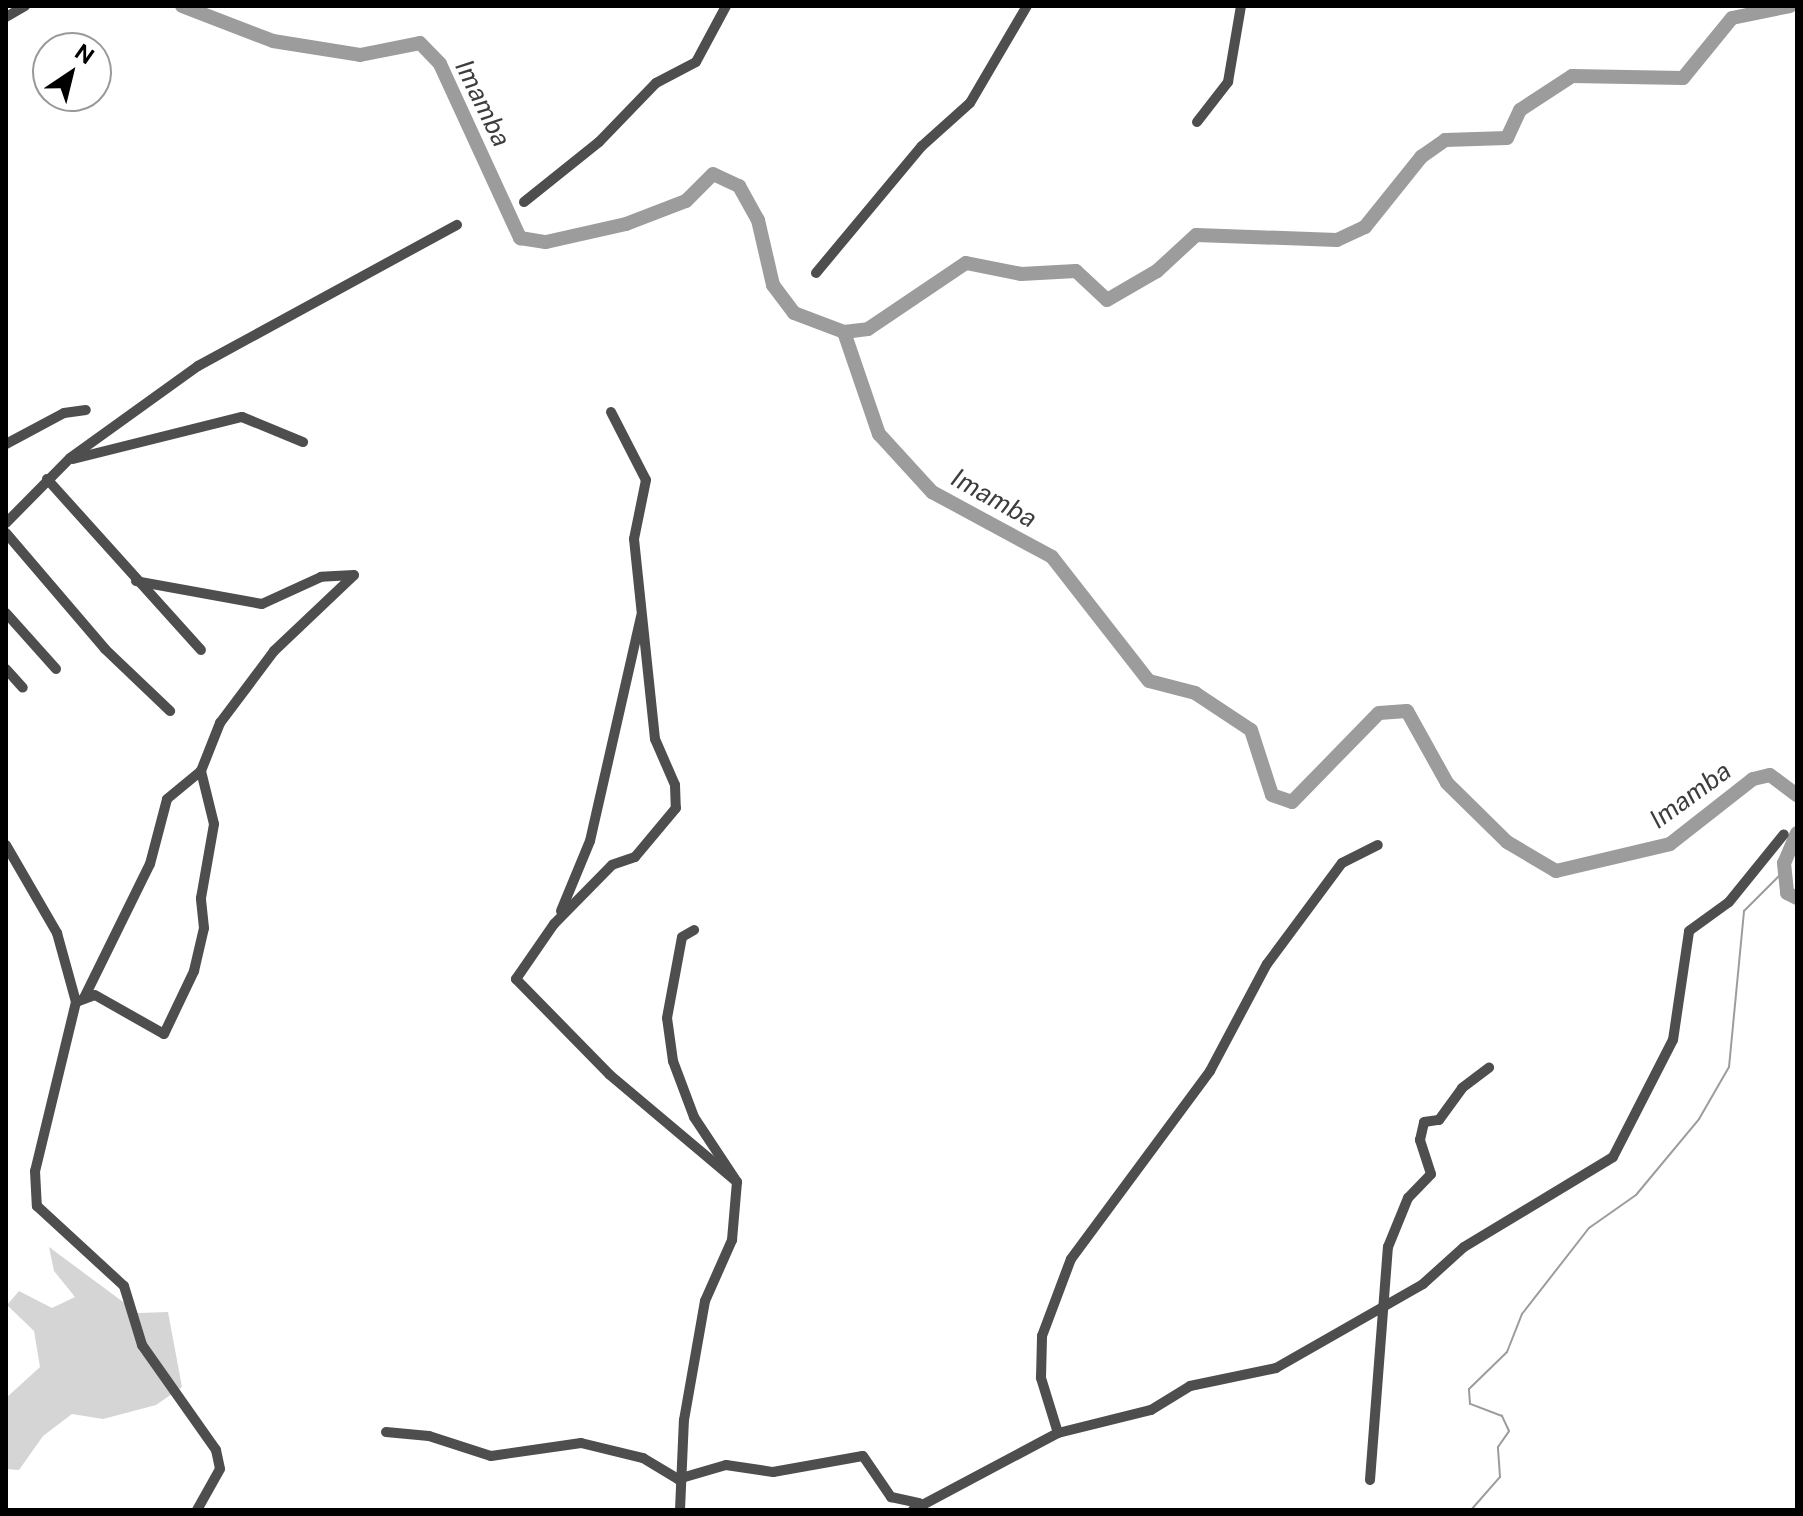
<!DOCTYPE html>
<html>
<head>
<meta charset="utf-8">
<style>
  body { margin:0 }
  #map { position:relative; width:1803px; height:1516px; overflow:hidden; background:#fff; font-family:"Public Sans",sans-serif }
  div>[style] { position:absolute }
  [style*='--x'] { left:calc(var(--x)*1px); top:calc(var(--y)*1px); width:calc(var(--w)*1px); rotate:calc(var(--a)*1deg) }
  .green>* { inset:0; background:#d5d5d5 }
  .stream>* { height:2px; margin:-1px; padding:0 1px; transform-origin:1px; border-radius:1px; background:#9c9c9c }
  .river>* { height:14px; margin:-7px; padding:0 7px; transform-origin:7px; border-radius:7px; background:#9c9c9c }
  .minor>* { height:10px; margin:-5px; padding:0 5px; transform-origin:5px; border-radius:5px; background:#4e4e4e }
  span { translate:-50% -50%; white-space:nowrap; text-align:center; line-height:1.15; -webkit-text-stroke:7px #fff; paint-order:stroke }
  .water-label { font-size:26px; color:#3d3d3d; font-style:italic }
  .frame { position:absolute; inset:0; border:8px solid #000; pointer-events:none }
  .north { position:absolute; left:32px; top:32px; width:80px; height:80px; box-sizing:border-box; background:#fff; border:2px solid #999; border-radius:50%; rotate:35deg; font-size:22px; font-weight:700; line-height:32px; text-align:center; color:#000 }
  .north::after { content:''; display:block; margin:auto; width:28px; height:36px; background:#000; clip-path:polygon(50% 0,100% 100%,50% 72%,0 100%) }
</style>
</head>
<body>
<div id="map">
  <div class="green">
    <div style="clip-path:polygon(49px 1247px,138px 1313px,168px 1312px,182px 1387px,156px 1405px,103px 1419px,72px 1414px,43px 1436px,19px 1470px,6px 1469px,6px 1398px,40px 1367px,34px 1331px,7px 1305px,19px 1291px,52px 1308px,75px 1297px,54px 1271px)"></div>
  </div>
  <div class="stream">
    <div style="--x:1471;--y:1510;--w:44;--a:-48.7"></div>
    <div style="--x:1500;--y:1477;--w:30;--a:-94"></div>
    <div style="--x:1498;--y:1447;--w:19;--a:-55"></div>
    <div style="--x:1509;--y:1431;--w:17;--a:-115"></div>
    <div style="--x:1502;--y:1416;--w:34;--a:-159"></div>
    <div style="--x:1470;--y:1404;--w:15;--a:-94"></div>
    <div style="--x:1469;--y:1389;--w:53;--a:-44.2"></div>
    <div style="--x:1507;--y:1352;--w:41;--a:-68.5"></div>
    <div style="--x:1522;--y:1314;--w:109;--a:-52.1"></div>
    <div style="--x:1589;--y:1228;--w:57;--a:-35.1"></div>
    <div style="--x:1636;--y:1195;--w:99;--a:-50.3"></div>
    <div style="--x:1699;--y:1119;--w:60;--a:-60"></div>
    <div style="--x:1729;--y:1067;--w:157;--a:-84.5"></div>
    <div style="--x:1744;--y:911;--w:58;--a:-45"></div>
  </div>
  <div class="river">
    <div style="--x:182;--y:6;--w:97;--a:21"></div>
    <div style="--x:273;--y:41;--w:88;--a:9.1"></div>
    <div style="--x:360;--y:55;--w:61;--a:-11.3"></div>
    <div style="--x:420;--y:43;--w:29;--a:46"></div>
    <div style="--x:440;--y:64;--w:192;--a:65.3"></div>
    <div style="--x:520;--y:238;--w:26;--a:9"></div>
    <div style="--x:546;--y:242;--w:82;--a:-12.7"></div>
    <div style="--x:626;--y:224;--w:64;--a:-21"></div>
    <div style="--x:686;--y:201;--w:38;--a:-45"></div>
    <div style="--x:713;--y:174;--w:29;--a:25"></div>
    <div style="--x:739;--y:186;--w:39;--a:61"></div>
    <div style="--x:758;--y:220;--w:67;--a:77"></div>
    <div style="--x:773;--y:285;--w:35;--a:53"></div>
    <div style="--x:794;--y:313;--w:53;--a:20.8"></div>
    <div style="--x:844;--y:332;--w:108;--a:71.1"></div>
    <div style="--x:879;--y:434;--w:79;--a:47.6"></div>
    <div style="--x:932;--y:492;--w:136;--a:28.4"></div>
    <div style="--x:1052;--y:557;--w:157;--a:52"></div>
    <div style="--x:1149;--y:681;--w:48;--a:14.6"></div>
    <div style="--x:1195;--y:693;--w:67;--a:33.5"></div>
    <div style="--x:1251;--y:730;--w:68;--a:72.1"></div>
    <div style="--x:1272;--y:795;--w:21;--a:19"></div>
    <div style="--x:1292;--y:802;--w:124;--a:-45.7"></div>
    <div style="--x:1379;--y:713;--w:28;--a:-4"></div>
    <div style="--x:1407;--y:711;--w:82;--a:60.9"></div>
    <div style="--x:1447;--y:783;--w:84;--a:44.5"></div>
    <div style="--x:1507;--y:842;--w:57;--a:30.6"></div>
    <div style="--x:1556;--y:871;--w:117;--a:-13.3"></div>
    <div style="--x:1670;--y:844;--w:105;--a:-38.1"></div>
    <div style="--x:1753;--y:779;--w:17;--a:-13"></div>
    <div style="--x:1770;--y:775;--w:34;--a:37"></div>
    <div style="--x:844;--y:332;--w:24;--a:-7"></div>
    <div style="--x:868;--y:329;--w:118;--a:-34"></div>
    <div style="--x:966;--y:263;--w:56;--a:11.3"></div>
    <div style="--x:1021;--y:274;--w:55;--a:-3.1"></div>
    <div style="--x:1076;--y:271;--w:42;--a:43.1"></div>
    <div style="--x:1107;--y:300;--w:58;--a:-30.1"></div>
    <div style="--x:1157;--y:271;--w:53;--a:-42.7"></div>
    <div style="--x:1196;--y:235;--w:141;--a:2"></div>
    <div style="--x:1337;--y:240;--w:31;--a:-25"></div>
    <div style="--x:1365;--y:227;--w:90;--a:-51.3"></div>
    <div style="--x:1421;--y:157;--w:29;--a:-35"></div>
    <div style="--x:1445;--y:140;--w:62;--a:-1.8"></div>
    <div style="--x:1507;--y:138;--w:31;--a:-65"></div>
    <div style="--x:1520;--y:110;--w:62;--a:-33.2"></div>
    <div style="--x:1572;--y:76;--w:111;--a:1"></div>
    <div style="--x:1683;--y:78;--w:77;--a:-50.8"></div>
    <div style="--x:1732;--y:18;--w:59;--a:-11.7"></div>
    <div style="--x:1797;--y:833;--w:33;--a:113"></div>
    <div style="--x:1784;--y:863;--w:30;--a:84"></div>
    <div style="--x:1787;--y:893;--w:11;--a:27"></div>
  </div>
  <div class="minor">
    <div style="--x:6;--y:17;--w:22;--a:-30"></div>
    <div style="--x:1197;--y:122;--w:51;--a:-52.2"></div>
    <div style="--x:1228;--y:82;--w:77;--a:-80.3"></div>
    <div style="--x:524;--y:202;--w:96;--a:-38.7"></div>
    <div style="--x:599;--y:142;--w:82;--a:-46"></div>
    <div style="--x:656;--y:83;--w:45;--a:-27.7"></div>
    <div style="--x:696;--y:62;--w:64;--a:-61.8"></div>
    <div style="--x:816;--y:273;--w:165;--a:-50.2"></div>
    <div style="--x:922;--y:146;--w:64;--a:-41.9"></div>
    <div style="--x:970;--y:103;--w:113;--a:-59.6"></div>
    <div style="--x:611;--y:412;--w:76;--a:62.8"></div>
    <div style="--x:646;--y:480;--w:60;--a:101.5"></div>
    <div style="--x:634;--y:539;--w:201;--a:84"></div>
    <div style="--x:655;--y:739;--w:50;--a:66.5"></div>
    <div style="--x:675;--y:785;--w:23;--a:88"></div>
    <div style="--x:676;--y:808;--w:64;--a:129.9"></div>
    <div style="--x:635;--y:857;--w:24;--a:161"></div>
    <div style="--x:612;--y:865;--w:83;--a:134.5"></div>
    <div style="--x:554;--y:924;--w:67;--a:124.6"></div>
    <div style="--x:516;--y:979;--w:134;--a:45.6"></div>
    <div style="--x:610;--y:1075;--w:166;--a:40.1"></div>
    <div style="--x:6;--y:444;--w:66;--a:-28.1"></div>
    <div style="--x:64;--y:413;--w:22;--a:-8"></div>
    <div style="--x:73;--y:459;--w:174;--a:-14"></div>
    <div style="--x:242;--y:417;--w:66;--a:22.3"></div>
    <div style="--x:47;--y:479;--w:230;--a:48"></div>
    <div style="--x:6;--y:523;--w:91;--a:-45.4"></div>
    <div style="--x:70;--y:458;--w:158;--a:-35.7"></div>
    <div style="--x:198;--y:366;--w:295;--a:-28.6"></div>
    <div style="--x:6;--y:533;--w:153;--a:49.5"></div>
    <div style="--x:105;--y:649;--w:90;--a:43.6"></div>
    <div style="--x:6;--y:613;--w:75;--a:48.2"></div>
    <div style="--x:6;--y:669;--w:25;--a:48"></div>
    <div style="--x:6;--y:845;--w:102;--a:59.9"></div>
    <div style="--x:57;--y:933;--w:72;--a:74.6"></div>
    <div style="--x:76;--y:1002;--w:174;--a:103.6"></div>
    <div style="--x:35;--y:1171;--w:35;--a:87"></div>
    <div style="--x:37;--y:1206;--w:118;--a:42.6"></div>
    <div style="--x:124;--y:1286;--w:62;--a:73"></div>
    <div style="--x:142;--y:1345;--w:128;--a:54.8"></div>
    <div style="--x:216;--y:1450;--w:19;--a:78"></div>
    <div style="--x:220;--y:1469;--w:47;--a:119.3"></div>
    <div style="--x:561;--y:911;--w:76;--a:-67.5"></div>
    <div style="--x:590;--y:841;--w:231;--a:-77.2"></div>
    <div style="--x:84;--y:998;--w:149;--a:-63.8"></div>
    <div style="--x:150;--y:864;--w:67;--a:-75.3"></div>
    <div style="--x:167;--y:799;--w:44;--a:-39.5"></div>
    <div style="--x:76;--y:1002;--w:20;--a:-20"></div>
    <div style="--x:95;--y:995;--w:79;--a:29.5"></div>
    <div style="--x:164;--y:1034;--w:70;--a:-64.5"></div>
    <div style="--x:194;--y:971;--w:44;--a:-76.9"></div>
    <div style="--x:204;--y:928;--w:30;--a:-96"></div>
    <div style="--x:201;--y:898;--w:75;--a:-80"></div>
    <div style="--x:214;--y:824;--w:55;--a:-103.8"></div>
    <div style="--x:201;--y:771;--w:52;--a:-68.4"></div>
    <div style="--x:220;--y:723;--w:90;--a:-53.1"></div>
    <div style="--x:274;--y:651;--w:110;--a:-43.5"></div>
    <div style="--x:354;--y:575;--w:33;--a:177"></div>
    <div style="--x:321;--y:577;--w:65;--a:155.4"></div>
    <div style="--x:262;--y:604;--w:128;--a:-169.7"></div>
    <div style="--x:386;--y:1432;--w:43;--a:5.3"></div>
    <div style="--x:429;--y:1436;--w:65;--a:17.9"></div>
    <div style="--x:491;--y:1456;--w:91;--a:-8.2"></div>
    <div style="--x:581;--y:1443;--w:64;--a:13.6"></div>
    <div style="--x:643;--y:1458;--w:41;--a:31"></div>
    <div style="--x:678;--y:1479;--w:50;--a:-16.3"></div>
    <div style="--x:726;--y:1465;--w:48;--a:8.5"></div>
    <div style="--x:773;--y:1472;--w:91;--a:-10.1"></div>
    <div style="--x:863;--y:1456;--w:50;--a:55.7"></div>
    <div style="--x:891;--y:1497;--w:29;--a:12"></div>
    <div style="--x:1058;--y:1433;--w:58;--a:-107.2"></div>
    <div style="--x:1041;--y:1378;--w:42;--a:-88.6"></div>
    <div style="--x:1042;--y:1336;--w:82;--a:-69.4"></div>
    <div style="--x:1071;--y:1259;--w:234;--a:-53.5"></div>
    <div style="--x:1210;--y:1071;--w:121;--a:-62"></div>
    <div style="--x:1267;--y:964;--w:126;--a:-53.4"></div>
    <div style="--x:1342;--y:863;--w:40;--a:-26.6"></div>
    <div style="--x:1370;--y:1480;--w:234;--a:-85.6"></div>
    <div style="--x:1388;--y:1247;--w:53;--a:-67.8"></div>
    <div style="--x:1408;--y:1198;--w:33;--a:-46"></div>
    <div style="--x:1431;--y:1174;--w:36;--a:-108"></div>
    <div style="--x:1420;--y:1140;--w:18;--a:-77"></div>
    <div style="--x:1424;--y:1122;--w:15;--a:-8"></div>
    <div style="--x:1439;--y:1120;--w:39;--a:-54"></div>
    <div style="--x:1462;--y:1088;--w:34;--a:-37"></div>
    <div style="--x:680;--y:1510;--w:90;--a:-87.5"></div>
    <div style="--x:684;--y:1420;--w:121;--a:-80"></div>
    <div style="--x:705;--y:1301;--w:67;--a:-66.1"></div>
    <div style="--x:732;--y:1240;--w:58;--a:-85.1"></div>
    <div style="--x:737;--y:1182;--w:78;--a:-123.5"></div>
    <div style="--x:694;--y:1117;--w:60;--a:-110.6"></div>
    <div style="--x:673;--y:1061;--w:43;--a:-97.9"></div>
    <div style="--x:667;--y:1018;--w:82;--a:-79.5"></div>
    <div style="--x:682;--y:937;--w:14;--a:-30"></div>
    <div style="--x:913;--y:1510;--w:164;--a:-28"></div>
    <div style="--x:1058;--y:1433;--w:96;--a:-13.9"></div>
    <div style="--x:1151;--y:1410;--w:46;--a:-31.6"></div>
    <div style="--x:1190;--y:1386;--w:88;--a:-11.8"></div>
    <div style="--x:1276;--y:1368;--w:169;--a:-29.7"></div>
    <div style="--x:1423;--y:1284;--w:55;--a:-42.1"></div>
    <div style="--x:1464;--y:1247;--w:174;--a:-31.1"></div>
    <div style="--x:1613;--y:1157;--w:131;--a:-62.9"></div>
    <div style="--x:1673;--y:1040;--w:110;--a:-81.6"></div>
    <div style="--x:1689;--y:931;--w:49;--a:-35.9"></div>
    <div style="--x:1729;--y:902;--w:87;--a:-51"></div>
  </div>
  <div class="water-label">
    <span style="left:483px;top:103px;rotate:64deg">Imamba</span>
    <span style="left:994px;top:498px;rotate:29deg">Imamba</span>
    <span style="left:1690px;top:795px;rotate:-36deg">Imamba</span>
  </div>
  <div class="frame"></div>
  <div class="north">N</div>
</div>
</body>
</html>
